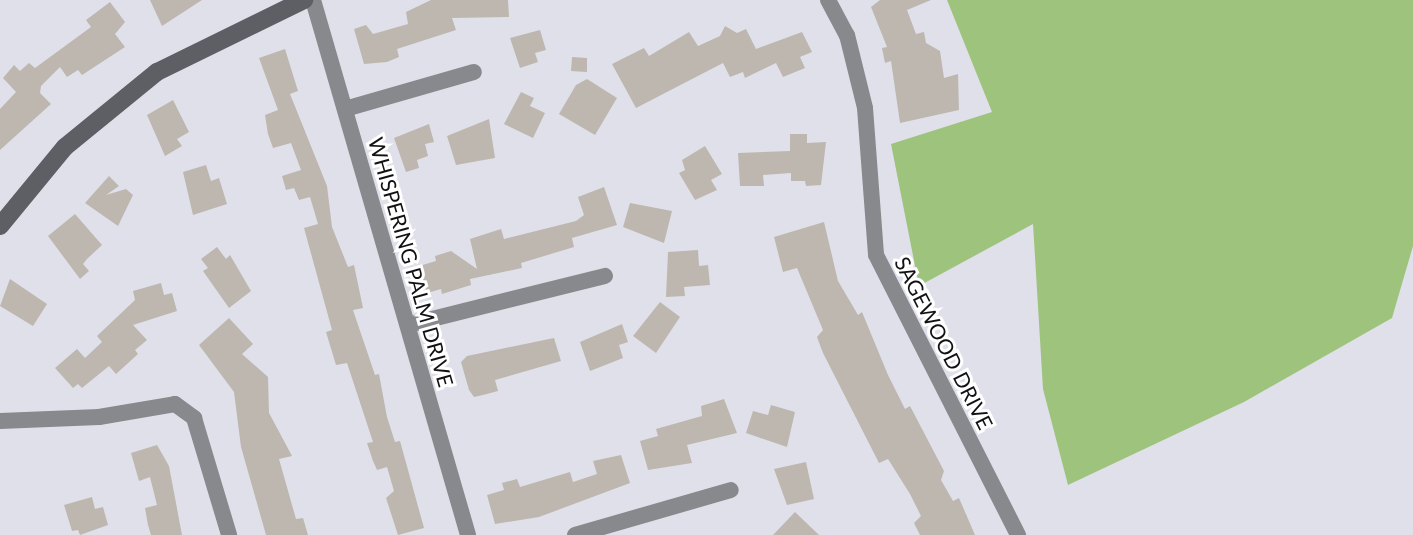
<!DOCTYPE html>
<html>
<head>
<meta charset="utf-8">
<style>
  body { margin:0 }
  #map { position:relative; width:1413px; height:535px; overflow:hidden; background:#e0e0ea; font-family:Lato,sans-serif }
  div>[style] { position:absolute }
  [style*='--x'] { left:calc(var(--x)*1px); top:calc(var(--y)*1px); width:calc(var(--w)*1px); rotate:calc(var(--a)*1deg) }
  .green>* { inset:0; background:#9ec37d }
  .building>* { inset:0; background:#bdb7af }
  .street>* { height:16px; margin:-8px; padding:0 8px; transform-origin:8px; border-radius:8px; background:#88898d }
  .secondary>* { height:18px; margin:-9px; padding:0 9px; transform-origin:9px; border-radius:9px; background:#5e5f65 }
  span { translate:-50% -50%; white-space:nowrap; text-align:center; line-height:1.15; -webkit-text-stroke:6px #fff; paint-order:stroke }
  .street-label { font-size:21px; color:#111114 }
</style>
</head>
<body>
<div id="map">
  <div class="green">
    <div style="clip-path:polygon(947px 0,1413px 0,1413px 246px,1392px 318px,1244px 402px,1068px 485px,1043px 389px,1033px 224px,919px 286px,891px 144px,992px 112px)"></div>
  </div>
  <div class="building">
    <div style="clip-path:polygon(150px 0,202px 0,162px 26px)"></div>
    <div style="clip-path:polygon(431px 0,508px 0,509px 17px,452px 18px,456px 30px,397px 49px,399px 57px,387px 62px,364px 64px,354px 29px,366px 25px,373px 34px,408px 24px,406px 12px)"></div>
    <div style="clip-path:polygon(880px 0,931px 0,907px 10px,916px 34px,924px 32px,926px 43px,940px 51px,944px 78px,958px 74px,959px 110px,900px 123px,891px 61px,885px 63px,882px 48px,887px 47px,871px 7px)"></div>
    <div style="clip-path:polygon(110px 2px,125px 22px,115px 34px,125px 47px,82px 75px,78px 70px,67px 77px,60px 67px,41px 86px,40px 93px,51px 104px,0 150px,0 109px,16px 92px,3px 78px,14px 65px,20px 71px,29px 63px,35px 68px,91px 27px,86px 20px)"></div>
    <div style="clip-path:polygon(725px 26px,737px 33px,746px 29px,756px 49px,802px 32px,812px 52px,800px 57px,805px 68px,783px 77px,776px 63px,745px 78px,743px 72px,730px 77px,723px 63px,636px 108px,612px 64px,644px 48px,649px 56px,689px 32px,698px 46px,720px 36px)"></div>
    <div style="clip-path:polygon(540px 30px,546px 50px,535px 53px,538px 62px,520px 68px,510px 38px)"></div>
    <div style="clip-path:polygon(285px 49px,298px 91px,290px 94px,327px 186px,332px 227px,348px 267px,354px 265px,363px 308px,353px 310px,375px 375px,379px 374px,387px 417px,395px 442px,400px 441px,424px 528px,398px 535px,386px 498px,394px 491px,387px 467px,377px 470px,373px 461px,367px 443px,373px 442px,347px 363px,336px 365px,326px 332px,332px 330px,304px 228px,318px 224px,310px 197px,299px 200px,294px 188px,286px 190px,282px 176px,301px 170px,291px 143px,273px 148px,268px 134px,265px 115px,278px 110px,259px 58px)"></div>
    <div style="clip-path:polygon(572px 57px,587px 58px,587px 72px,571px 71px)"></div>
    <div style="clip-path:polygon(587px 79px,617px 98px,595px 135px,559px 114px,576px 85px)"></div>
    <div style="clip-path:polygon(521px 92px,534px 98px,530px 106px,545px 113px,533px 138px,504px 124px)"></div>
    <div style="clip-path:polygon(173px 100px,189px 132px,177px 139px,182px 146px,165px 156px,147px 115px)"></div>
    <div style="clip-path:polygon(489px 119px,495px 158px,456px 165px,447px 136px)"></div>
    <div style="clip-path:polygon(429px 124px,434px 142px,425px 144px,428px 156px,417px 160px,419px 168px,406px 172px,394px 138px)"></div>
    <div style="clip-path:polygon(790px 134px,807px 134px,807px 143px,826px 142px,821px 185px,806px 186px,805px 181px,791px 181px,791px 173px,763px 175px,764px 186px,740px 186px,738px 153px,790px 151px)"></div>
    <div style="clip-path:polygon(705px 146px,722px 174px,711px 180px,717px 190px,695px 200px,679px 173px,685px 170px,682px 160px)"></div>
    <div style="clip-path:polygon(206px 165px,211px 181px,219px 178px,227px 204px,193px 215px,183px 172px)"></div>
    <div style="clip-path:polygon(109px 176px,119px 186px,106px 195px,126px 189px,133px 195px,118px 226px,85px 203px)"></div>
    <div style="clip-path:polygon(604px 187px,617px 225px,572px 238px,574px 247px,521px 263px,522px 268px,470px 279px,471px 285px,442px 294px,441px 289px,427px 293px,419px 266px,436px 261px,435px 256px,451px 251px,477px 269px,470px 239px,501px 229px,504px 239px,576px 221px,584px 215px,578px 197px)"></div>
    <div style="clip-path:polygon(630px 203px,672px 211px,664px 243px,623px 227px)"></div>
    <div style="clip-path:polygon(75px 214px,102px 245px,87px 259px,83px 264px,89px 271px,80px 279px,48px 236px)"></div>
    <div style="clip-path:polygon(824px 222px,838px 281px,858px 315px,862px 312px,888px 375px,905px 409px,910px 406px,944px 471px,941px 480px,953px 501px,959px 498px,975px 535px,920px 535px,914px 523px,921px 516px,910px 494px,888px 459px,879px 463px,823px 353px,817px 337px,823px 330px,797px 268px,783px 272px,774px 237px)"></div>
    <div style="clip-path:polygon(217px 247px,226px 259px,230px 255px,251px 291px,229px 308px,203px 271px,208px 268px,201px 259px)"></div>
    <div style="clip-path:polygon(698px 250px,699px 266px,708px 265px,710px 285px,684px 287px,685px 296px,666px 297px,668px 252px)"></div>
    <div style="clip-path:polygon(10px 279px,47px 304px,33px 326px,0 306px)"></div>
    <div style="clip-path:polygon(161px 283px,164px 295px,172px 293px,177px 311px,133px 325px,147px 340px,135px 350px,138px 354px,116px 374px,109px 366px,82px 388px,78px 384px,73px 388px,55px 368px,77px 349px,85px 358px,102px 342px,97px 336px,135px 300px,133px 291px)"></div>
    <div style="clip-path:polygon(660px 302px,680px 317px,656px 353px,633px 336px)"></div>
    <div style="clip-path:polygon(229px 318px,253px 344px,242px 354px,268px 377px,269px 413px,292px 456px,279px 459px,296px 519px,303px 518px,308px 535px,266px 535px,241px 447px,234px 392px,199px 345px)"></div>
    <div style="clip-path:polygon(622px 324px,628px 342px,619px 345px,623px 358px,590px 371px,580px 342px)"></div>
    <div style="clip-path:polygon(554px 338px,561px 361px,495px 380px,498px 391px,483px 395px,474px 397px,469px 390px,461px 362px,467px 356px)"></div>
    <div style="clip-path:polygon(724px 399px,737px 433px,687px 445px,692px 463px,648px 470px,640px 441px,658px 436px,656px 429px,702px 416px,701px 406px)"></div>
    <div style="clip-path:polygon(771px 405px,795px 412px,787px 447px,746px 433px,753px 411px,768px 415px)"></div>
    <div style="clip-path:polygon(157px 445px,169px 466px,182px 535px,151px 535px,148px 525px,145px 508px,157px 505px,150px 477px,139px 481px,131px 453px)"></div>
    <div style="clip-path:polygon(621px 455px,630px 483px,539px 517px,495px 524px,487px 495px,504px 490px,502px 483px,517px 479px,520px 487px,570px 472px,573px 482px,597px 474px,593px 461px)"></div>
    <div style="clip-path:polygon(806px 462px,814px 499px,787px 505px,774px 469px)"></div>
    <div style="clip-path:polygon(92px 497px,95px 509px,103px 507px,108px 525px,80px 535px,78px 530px,72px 531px,64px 505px)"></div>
    <div style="clip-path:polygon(795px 512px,819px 535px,773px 535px)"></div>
  </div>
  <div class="street">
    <div style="--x:313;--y:0;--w:557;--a:73.84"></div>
    <div style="--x:828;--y:0;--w:40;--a:62"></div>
    <div style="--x:847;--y:35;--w:75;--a:76.1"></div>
    <div style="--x:865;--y:108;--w:147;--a:85.7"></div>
    <div style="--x:876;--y:255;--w:314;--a:63.1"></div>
    <div style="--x:345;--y:109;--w:134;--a:-16"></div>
    <div style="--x:408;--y:325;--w:203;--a:-14"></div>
    <div style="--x:0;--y:421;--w:99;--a:-2.3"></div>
    <div style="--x:99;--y:417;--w:77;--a:-9.7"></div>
    <div style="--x:175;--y:404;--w:24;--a:36"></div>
    <div style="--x:194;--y:418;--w:122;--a:73.3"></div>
    <div style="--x:575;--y:535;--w:162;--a:-16.1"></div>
  </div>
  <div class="secondary">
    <div style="--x:0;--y:226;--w:102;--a:-50.6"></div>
    <div style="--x:65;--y:147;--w:119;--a:-39.2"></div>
    <div style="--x:157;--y:72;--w:164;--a:-26.1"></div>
  </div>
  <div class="street-label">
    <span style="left:411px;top:262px;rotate:74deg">WHISPERING PALM DRIVE</span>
    <span style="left:944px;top:343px;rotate:63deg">SAGEWOOD DRIVE</span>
  </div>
</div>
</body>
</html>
